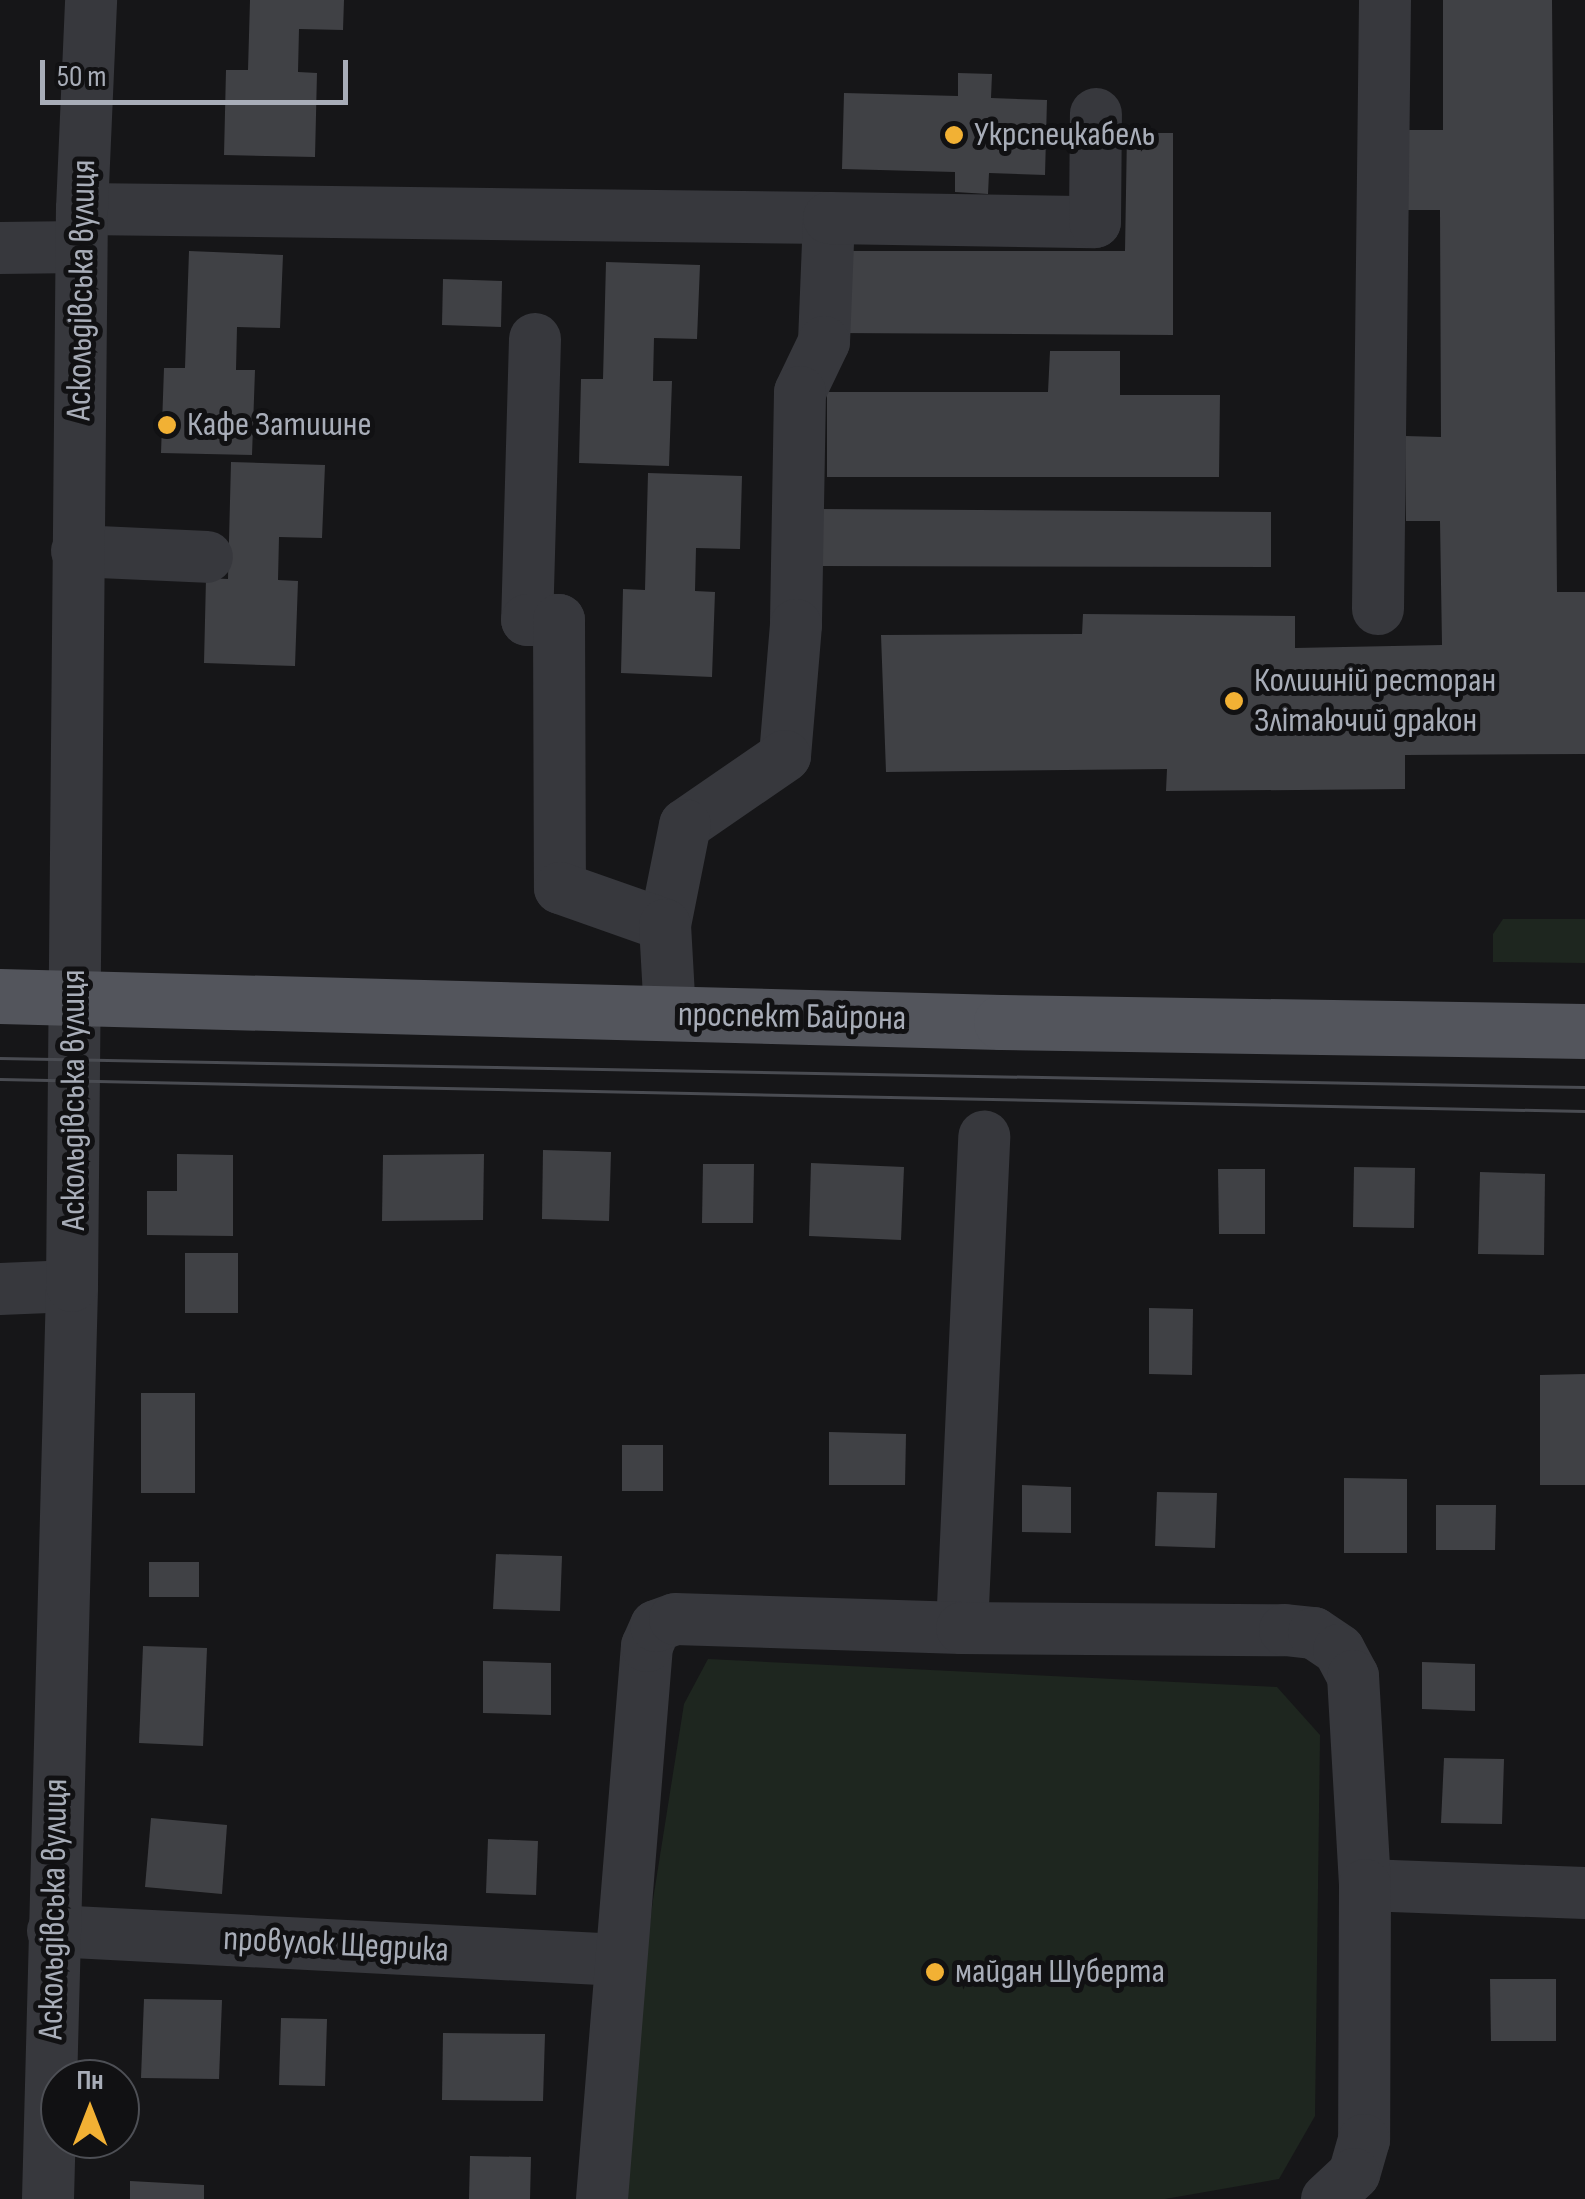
<!DOCTYPE html>
<html>
<head>
<meta charset="utf-8">
<style>
  body { margin:0 }
  #map { position:relative; width:1585px; height:2199px; overflow:hidden; background:#161618; font-family:"Sofia Sans Condensed",sans-serif }
  div>[style] { position:absolute }
  [style*='--x'] { left:calc(var(--x)*1px); top:calc(var(--y)*1px); width:calc(var(--w)*1px); rotate:calc(var(--a)*1deg) }
  .green>* { inset:0; background:#1e261f }
  .building>* { inset:0; background:#404145 }
  .minor>* { height:52px; margin:-26px; padding:0 26px; transform-origin:26px; border-radius:26px; background:#37383d }
  .major>* { height:55px; margin:-27.5px; padding:0 27.5px; transform-origin:27.5px; border-radius:27.5px; background:#53555c }
  .tram>* { height:2.5px; margin:-1.25px; padding:0 1.25px; transform-origin:1.25px; border-radius:1.25px; background:#4a4c52 }
  .dots>* { width:28px; height:28px; translate:-50% -50%; box-sizing:border-box; border:5px solid #111113; border-radius:50% }
  span { translate:-50% -50%; white-space:nowrap; text-align:center; line-height:1.15; -webkit-text-stroke:10px #111113; paint-order:stroke }
  .poi-label { font-size:35px; color:#a8adb8 }
  .left { translate:0 -50%; text-align:left }
  .street-label { font-size:35px; color:#a8adb8 }
  .north { position:absolute; left:40px; top:2059px; width:100px; height:100px; box-sizing:border-box; background:#111113; border:2px solid #4d4f55; border-radius:50%; rotate:0deg; font-size:28px; font-weight:700; line-height:40px; text-align:center; color:#a8adb8 }
  .north::after { content:''; display:block; margin:auto; width:35px; height:45px; background:#f2b134; clip-path:polygon(50% 0,100% 100%,50% 72%,0 100%) }
  .scale { position:absolute; left:40px; top:60px; width:308px; height:45px; box-sizing:border-box; border:5px solid #a8adb8; border-top:0; padding-left:12px; font-size:30px; line-height:35px; white-space:nowrap; color:#a8adb8; -webkit-text-stroke:8px #111113; paint-order:stroke }
</style>
</head>
<body>
<div id="map">
  <div class="green">
    <div style="clip-path:polygon(1503px 919px,1585px 919px,1585px 963px,1493px 962px,1493px 934px)"></div>
    <div style="clip-path:polygon(708px 1659px,1277px 1687px,1320px 1735px,1315px 2116px,1279px 2179px,1165px 2199px,626px 2199px,624px 2126px,653px 1900px,684px 1704px)"></div>
  </div>
  <div class="building">
    <div style="clip-path:polygon(250px 0,344px 0,343px 30px,299px 29px,298px 72px,317px 73px,315px 157px,224px 155px,226px 70px,248px 70px)"></div>
    <div style="clip-path:polygon(1443px 0,1552px 0,1557px 592px,1585px 592px,1585px 754px,1405px 755px,1405px 789px,1166px 791px,1167px 769px,886px 772px,881px 635px,1082px 634px,1083px 614px,1295px 616px,1295px 648px,1442px 645px,1440px 521px,1406px 521px,1405px 436px,1441px 437px,1440px 210px,1399px 210px,1399px 130px,1443px 130px)"></div>
    <div style="clip-path:polygon(958px 73px,992px 74px,991px 98px,1047px 100px,1045px 175px,989px 173px,988px 194px,955px 192px,955px 172px,842px 169px,844px 93px,958px 96px)"></div>
    <div style="clip-path:polygon(1127px 133px,1173px 133px,1173px 335px,836px 333px,837px 251px,1125px 251px)"></div>
    <div style="clip-path:polygon(189px 251px,283px 255px,280px 328px,237px 327px,236px 370px,255px 370px,252px 455px,161px 453px,164px 368px,185px 368px)"></div>
    <div style="clip-path:polygon(606px 262px,700px 265px,697px 339px,654px 338px,653px 381px,672px 381px,669px 466px,579px 463px,581px 379px,603px 379px)"></div>
    <div style="clip-path:polygon(443px 279px,502px 281px,501px 327px,442px 325px)"></div>
    <div style="clip-path:polygon(1050px 351px,1120px 351px,1120px 395px,1220px 395px,1219px 477px,827px 477px,827px 392px,1048px 392px)"></div>
    <div style="clip-path:polygon(231px 462px,325px 465px,322px 538px,279px 537px,278px 580px,298px 581px,295px 666px,204px 663px,206px 578px,228px 579px)"></div>
    <div style="clip-path:polygon(648px 473px,742px 476px,740px 549px,696px 548px,695px 591px,715px 592px,712px 677px,621px 673px,623px 589px,645px 590px)"></div>
    <div style="clip-path:polygon(822px 509px,1271px 512px,1271px 567px,822px 566px)"></div>
    <div style="clip-path:polygon(543px 1150px,611px 1152px,609px 1221px,542px 1219px)"></div>
    <div style="clip-path:polygon(177px 1154px,233px 1155px,233px 1236px,147px 1235px,147px 1191px,177px 1191px)"></div>
    <div style="clip-path:polygon(484px 1154px,483px 1220px,382px 1221px,383px 1155px)"></div>
    <div style="clip-path:polygon(811px 1163px,904px 1167px,901px 1240px,809px 1236px)"></div>
    <div style="clip-path:polygon(703px 1164px,754px 1164px,753px 1223px,702px 1223px)"></div>
    <div style="clip-path:polygon(1354px 1167px,1415px 1168px,1414px 1228px,1353px 1227px)"></div>
    <div style="clip-path:polygon(1218px 1169px,1265px 1169px,1265px 1234px,1219px 1234px)"></div>
    <div style="clip-path:polygon(1480px 1172px,1545px 1174px,1544px 1255px,1478px 1254px)"></div>
    <div style="clip-path:polygon(185px 1253px,238px 1253px,238px 1313px,185px 1313px)"></div>
    <div style="clip-path:polygon(1149px 1308px,1193px 1309px,1192px 1375px,1149px 1374px)"></div>
    <div style="clip-path:polygon(1585px 1374px,1585px 1485px,1540px 1485px,1540px 1375px)"></div>
    <div style="clip-path:polygon(141px 1393px,195px 1393px,195px 1493px,141px 1493px)"></div>
    <div style="clip-path:polygon(829px 1432px,906px 1434px,905px 1485px,829px 1485px)"></div>
    <div style="clip-path:polygon(622px 1445px,663px 1445px,663px 1491px,622px 1491px)"></div>
    <div style="clip-path:polygon(1344px 1478px,1407px 1479px,1407px 1553px,1344px 1553px)"></div>
    <div style="clip-path:polygon(1022px 1485px,1071px 1487px,1071px 1533px,1022px 1532px)"></div>
    <div style="clip-path:polygon(1157px 1492px,1217px 1493px,1215px 1548px,1155px 1546px)"></div>
    <div style="clip-path:polygon(1436px 1505px,1496px 1505px,1495px 1550px,1436px 1550px)"></div>
    <div style="clip-path:polygon(496px 1554px,562px 1556px,560px 1611px,493px 1609px)"></div>
    <div style="clip-path:polygon(149px 1562px,199px 1562px,199px 1597px,149px 1597px)"></div>
    <div style="clip-path:polygon(143px 1646px,207px 1648px,203px 1746px,139px 1743px)"></div>
    <div style="clip-path:polygon(483px 1661px,551px 1663px,551px 1715px,483px 1713px)"></div>
    <div style="clip-path:polygon(1422px 1662px,1475px 1664px,1475px 1711px,1422px 1709px)"></div>
    <div style="clip-path:polygon(1444px 1758px,1504px 1759px,1502px 1824px,1441px 1823px)"></div>
    <div style="clip-path:polygon(151px 1818px,227px 1825px,222px 1894px,145px 1887px)"></div>
    <div style="clip-path:polygon(488px 1839px,538px 1841px,536px 1895px,486px 1893px)"></div>
    <div style="clip-path:polygon(1490px 1979px,1556px 1979px,1556px 2041px,1491px 2041px)"></div>
    <div style="clip-path:polygon(144px 1999px,222px 2000px,219px 2079px,141px 2078px)"></div>
    <div style="clip-path:polygon(281px 2018px,327px 2019px,325px 2086px,279px 2085px)"></div>
    <div style="clip-path:polygon(443px 2033px,545px 2034px,543px 2101px,442px 2100px)"></div>
    <div style="clip-path:polygon(470px 2156px,531px 2157px,530px 2199px,469px 2199px)"></div>
    <div style="clip-path:polygon(130px 2181px,204px 2185px,204px 2199px,130px 2199px)"></div>
  </div>
  <div class="minor">
    <div style="--x:82;--y:209;--w:747;--a:0.69"></div>
    <div style="--x:829;--y:218;--w:124;--a:92.3"></div>
    <div style="--x:824;--y:342;--w:55;--a:115.6"></div>
    <div style="--x:800;--y:392;--w:233;--a:91"></div>
    <div style="--x:796;--y:625;--w:131;--a:94.8"></div>
    <div style="--x:785;--y:756;--w:121;--a:145.4"></div>
    <div style="--x:685;--y:825;--w:102;--a:101.3"></div>
    <div style="--x:829;--y:218;--w:266;--a:0.9"></div>
    <div style="--x:1095;--y:222;--w:108;--a:-89.5"></div>
    <div style="--x:0;--y:248;--w:81;--a:-0.7"></div>
    <div style="--x:535;--y:339;--w:281;--a:91.6"></div>
    <div style="--x:527;--y:620;--w:32;--a:0"></div>
    <div style="--x:559;--y:620;--w:268;--a:89.8"></div>
    <div style="--x:560;--y:888;--w:111;--a:19.4"></div>
    <div style="--x:665;--y:925;--w:89;--a:86.8"></div>
    <div style="--x:77;--y:551;--w:130;--a:2.6"></div>
    <div style="--x:1378;--y:609;--w:609;--a:-89.34"></div>
    <div style="--x:0;--y:1289;--w:72;--a:-2.4"></div>
    <div style="--x:962;--y:1628;--w:492;--a:-87.4"></div>
    <div style="--x:1365;--y:1885;--w:220;--a:2.1"></div>
    <div style="--x:53;--y:1931;--w:568;--a:2.93"></div>
    <div style="--x:48;--y:2199;--w:913;--a:-88.49"></div>
    <div style="--x:72;--y:1286;--w:1077;--a:-89.47"></div>
    <div style="--x:82;--y:209;--w:209;--a:-87.5"></div>
    <div style="--x:602;--y:2199;--w:555;--a:-85.35"></div>
    <div style="--x:647;--y:1646;--w:22;--a:-66"></div>
    <div style="--x:656;--y:1626;--w:20;--a:-20"></div>
    <div style="--x:675;--y:1619;--w:287;--a:1.8"></div>
    <div style="--x:962;--y:1628;--w:323;--a:0.4"></div>
    <div style="--x:1285;--y:1630;--w:29;--a:6"></div>
    <div style="--x:1314;--y:1633;--w:30;--a:34"></div>
    <div style="--x:1339;--y:1650;--w:30;--a:62"></div>
    <div style="--x:1353;--y:1676;--w:209;--a:86.7"></div>
    <div style="--x:1365;--y:1885;--w:255;--a:90.2"></div>
    <div style="--x:1364;--y:2140;--w:35;--a:106"></div>
    <div style="--x:1354;--y:2174;--w:37;--a:137"></div>
  </div>
  <div class="major">
    <div style="--x:0;--y:996;--w:1001;--a:1.49"></div>
    <div style="--x:1001;--y:1022;--w:584;--a:0.88"></div>
  </div>
  <div class="tram">
    <div style="--x:0;--y:1058;--w:1585;--a:1.05"></div>
    <div style="--x:0;--y:1079;--w:1585;--a:1.16"></div>
  </div>
  <div class="dots">
    <div style="left:954px;top:135px;background:#f2b134"></div>
    <div style="left:167px;top:425px;background:#f2b134"></div>
    <div style="left:1234px;top:701px;background:#f2b134"></div>
    <div style="left:935px;top:1972px;background:#f2b134"></div>
  </div>
  <div class="poi-label">
    <span class="left" style="left:974px;top:135px">Укрспецкабель</span>
    <span class="left" style="left:187px;top:425px">Кафе Затишне</span>
    <span class="left" style="left:1254px;top:701px">Колишній ресторан<br>Злітаючий дракон</span>
    <span class="left" style="left:955px;top:1972px">майдан Шуберта</span>
  </div>
  <div class="street-label">
    <span style="left:82px;top:290px;rotate:-89deg">Аскольдівська вулиця</span>
    <span style="left:792px;top:1017px;rotate:1deg">проспект Байрона</span>
    <span style="left:74px;top:1100px;rotate:-90deg">Аскольдівська вулиця</span>
    <span style="left:54px;top:1909px;rotate:-89deg">Аскольдівська вулиця</span>
    <span style="left:336px;top:1945px;rotate:3deg">провулок Щедрика</span>
  </div>
  <div class="north">Пн</div>
  <div class="scale">50 m</div>
</div>
</body>
</html>
